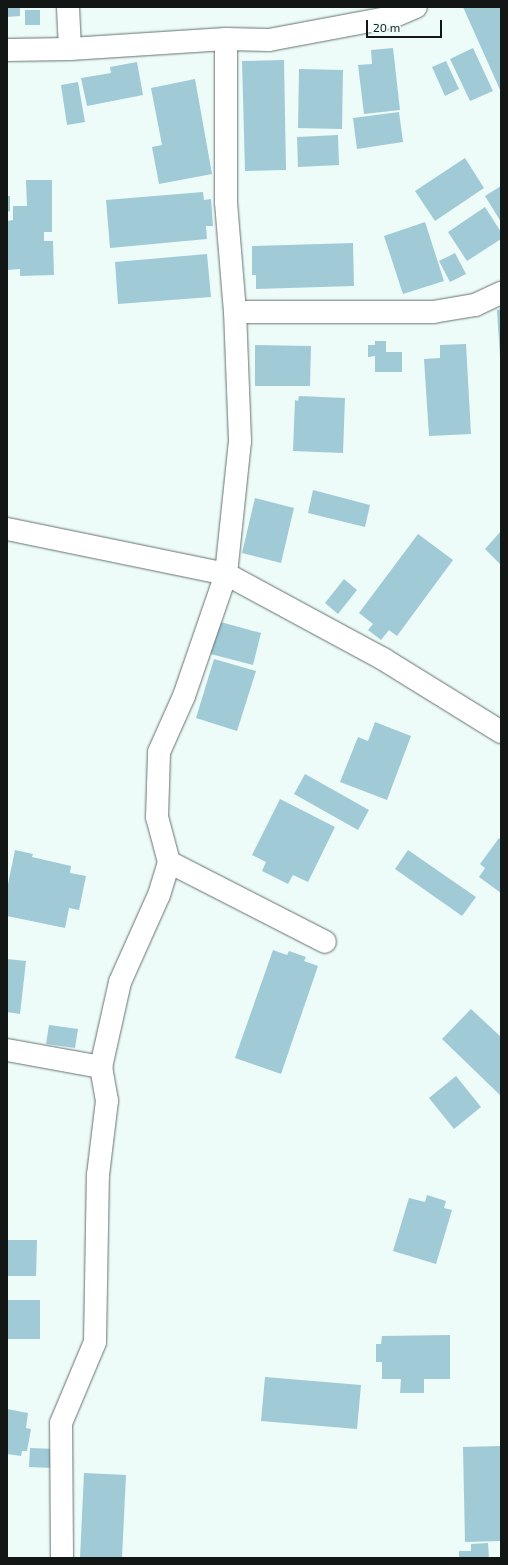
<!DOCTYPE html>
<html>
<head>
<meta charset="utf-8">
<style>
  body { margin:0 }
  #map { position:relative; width:508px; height:1565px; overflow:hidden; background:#edfbf9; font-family:"Exo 2",sans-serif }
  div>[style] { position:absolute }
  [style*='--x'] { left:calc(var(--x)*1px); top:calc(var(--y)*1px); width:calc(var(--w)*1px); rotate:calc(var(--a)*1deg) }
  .building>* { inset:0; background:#a1cad7 }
  .roads { filter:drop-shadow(0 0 1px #657270) drop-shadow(0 0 1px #657270) }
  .minor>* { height:22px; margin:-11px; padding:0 11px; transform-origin:11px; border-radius:11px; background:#fff }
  span { translate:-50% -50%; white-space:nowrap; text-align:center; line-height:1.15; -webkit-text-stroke:3.5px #edfbf9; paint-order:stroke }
  .frame { position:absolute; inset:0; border:8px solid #121716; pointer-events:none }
  .scale { position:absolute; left:366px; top:20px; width:76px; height:18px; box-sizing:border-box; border:2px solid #121716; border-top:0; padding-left:5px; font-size:12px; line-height:14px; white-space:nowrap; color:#121716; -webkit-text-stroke:3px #edfbf9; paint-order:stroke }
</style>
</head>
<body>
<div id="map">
  <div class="building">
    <div style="clip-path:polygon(7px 7px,20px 7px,20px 16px,7px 17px)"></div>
    <div style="clip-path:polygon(463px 7px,501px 7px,501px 92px)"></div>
    <div style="clip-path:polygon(25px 10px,40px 10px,40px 25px,25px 25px)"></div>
    <div style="clip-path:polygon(393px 48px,400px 110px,364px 114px,358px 65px,372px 64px,371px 50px)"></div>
    <div style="clip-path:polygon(473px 48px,493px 91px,470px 101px,450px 59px)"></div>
    <div style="clip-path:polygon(284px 60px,286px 170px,245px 171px,242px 61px)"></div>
    <div style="clip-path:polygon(446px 61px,459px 89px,445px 96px,432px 67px)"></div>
    <div style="clip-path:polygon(137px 62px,143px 95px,87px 106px,81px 78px,111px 73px,110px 67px)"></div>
    <div style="clip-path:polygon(299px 69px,343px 70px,342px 129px,298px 128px)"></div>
    <div style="clip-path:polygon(195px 79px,212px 174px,159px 184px,152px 147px,162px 145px,151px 88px)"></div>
    <div style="clip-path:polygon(78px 82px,85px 122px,67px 125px,61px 85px)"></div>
    <div style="clip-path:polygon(399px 112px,403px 142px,357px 149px,353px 118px)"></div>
    <div style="clip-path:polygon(338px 135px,339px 165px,298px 167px,297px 137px)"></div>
    <div style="clip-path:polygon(465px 158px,484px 188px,435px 221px,415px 191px)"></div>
    <div style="clip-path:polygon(26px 180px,52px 180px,52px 232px,44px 232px,44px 241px,53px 241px,54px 275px,20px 276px,20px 269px,8px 270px,7px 276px,7px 221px,13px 220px,13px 206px,27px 206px)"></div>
    <div style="clip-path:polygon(501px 186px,501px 222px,485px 196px)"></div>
    <div style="clip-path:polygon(203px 192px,204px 200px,211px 199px,213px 226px,206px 226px,207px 239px,110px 248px,106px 200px)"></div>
    <div style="clip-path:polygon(7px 196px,10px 196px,10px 211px,7px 212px)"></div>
    <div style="clip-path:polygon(485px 207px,501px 232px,501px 239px,467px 261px,448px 232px)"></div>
    <div style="clip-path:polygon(425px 222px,444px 281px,403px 294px,384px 236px)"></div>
    <div style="clip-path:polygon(353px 243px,354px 286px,256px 289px,256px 275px,252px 275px,252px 246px)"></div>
    <div style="clip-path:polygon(455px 253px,466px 274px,450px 282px,439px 261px)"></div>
    <div style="clip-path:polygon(207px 254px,211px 297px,118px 304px,115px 262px)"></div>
    <div style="clip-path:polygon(501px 309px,501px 357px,500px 357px,497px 310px)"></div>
    <div style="clip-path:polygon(375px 341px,386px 341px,386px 352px,402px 352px,402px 372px,375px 372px,375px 356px,368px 357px,368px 345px,375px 345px)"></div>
    <div style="clip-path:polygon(466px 344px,471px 434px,429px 436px,424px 359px,440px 358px,440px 345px)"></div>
    <div style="clip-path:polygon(255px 345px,311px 346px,310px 386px,255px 386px)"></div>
    <div style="clip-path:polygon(299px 396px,345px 398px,343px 453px,293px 451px,295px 400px,298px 401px)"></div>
    <div style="clip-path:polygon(313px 490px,370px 505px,365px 527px,308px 513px)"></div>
    <div style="clip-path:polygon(255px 498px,294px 508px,281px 563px,242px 553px)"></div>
    <div style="clip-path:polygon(501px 531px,501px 565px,485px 549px)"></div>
    <div style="clip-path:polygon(418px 534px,453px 560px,397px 636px,389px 630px,381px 640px,368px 630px,373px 624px,359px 613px)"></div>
    <div style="clip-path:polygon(344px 579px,357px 590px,338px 614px,325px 603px)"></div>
    <div style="clip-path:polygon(217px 621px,261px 633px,253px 665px,203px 652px)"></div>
    <div style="clip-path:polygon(214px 659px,256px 671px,237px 731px,196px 718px)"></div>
    <div style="clip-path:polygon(375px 722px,411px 736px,387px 800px,340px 782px,358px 737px,368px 741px)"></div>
    <div style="clip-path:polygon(305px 774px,369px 810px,358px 830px,294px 794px)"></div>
    <div style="clip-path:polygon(280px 799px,335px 827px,308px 882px,293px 875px,288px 884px,262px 871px,266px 862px,252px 855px)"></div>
    <div style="clip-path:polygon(499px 838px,501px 840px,501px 893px,479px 877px,485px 868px,480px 864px)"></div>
    <div style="clip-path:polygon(15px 850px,33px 854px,32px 857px,71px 866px,70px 873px,86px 876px,79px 910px,69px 908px,65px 928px,7px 916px,7px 889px)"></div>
    <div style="clip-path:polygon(408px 850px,476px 897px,462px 916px,395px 869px)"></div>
    <div style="clip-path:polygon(273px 950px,287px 955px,289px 951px,306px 957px,304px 961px,318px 966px,281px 1074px,235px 1058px)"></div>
    <div style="clip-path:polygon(7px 959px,26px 961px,20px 1014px,7px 1012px)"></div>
    <div style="clip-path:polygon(471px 1009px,501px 1037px,501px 1096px,442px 1039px)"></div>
    <div style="clip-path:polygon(49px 1025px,78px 1029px,75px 1048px,46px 1044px)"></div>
    <div style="clip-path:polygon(456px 1076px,481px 1107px,454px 1129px,429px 1098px)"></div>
    <div style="clip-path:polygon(427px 1195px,446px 1201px,444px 1208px,452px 1210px,436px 1264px,393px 1251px,409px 1198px,425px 1202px)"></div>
    <div style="clip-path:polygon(7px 1240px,37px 1240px,36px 1276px,7px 1276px)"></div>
    <div style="clip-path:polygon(7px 1300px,40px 1300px,40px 1339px,7px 1339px)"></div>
    <div style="clip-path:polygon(450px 1335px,450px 1379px,424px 1379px,424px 1393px,400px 1393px,401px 1379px,382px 1379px,382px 1362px,376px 1362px,376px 1344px,381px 1344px,382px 1336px)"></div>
    <div style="clip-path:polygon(265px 1377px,361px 1385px,357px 1429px,261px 1421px)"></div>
    <div style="clip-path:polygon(7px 1409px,28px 1413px,26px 1428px,31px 1429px,27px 1451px,22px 1451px,21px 1456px,7px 1454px)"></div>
    <div style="clip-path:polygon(501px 1446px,501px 1541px,465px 1542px,463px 1447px)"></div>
    <div style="clip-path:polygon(30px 1448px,55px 1449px,54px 1468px,29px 1467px)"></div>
    <div style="clip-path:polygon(84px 1473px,126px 1475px,122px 1558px,80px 1558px)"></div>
    <div style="clip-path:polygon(488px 1543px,489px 1558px,459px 1558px,459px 1551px,471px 1551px,471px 1544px)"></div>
  </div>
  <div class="roads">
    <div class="minor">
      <div style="--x:68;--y:7;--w:42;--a:87.3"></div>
      <div style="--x:7;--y:50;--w:63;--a:-0.9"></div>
      <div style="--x:70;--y:49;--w:156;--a:-3.7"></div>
      <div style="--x:226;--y:39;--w:43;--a:1.3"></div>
      <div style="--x:269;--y:40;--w:125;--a:-10.6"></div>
      <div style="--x:392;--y:17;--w:26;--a:-23"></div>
      <div style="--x:235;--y:312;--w:198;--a:0"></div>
      <div style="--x:433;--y:312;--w:43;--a:-9.5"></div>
      <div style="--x:475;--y:305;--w:29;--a:-25"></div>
      <div style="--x:7;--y:529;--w:224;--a:11.6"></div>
      <div style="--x:226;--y:574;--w:179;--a:28.4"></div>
      <div style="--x:383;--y:659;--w:139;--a:31.7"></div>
      <div style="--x:169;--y:862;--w:175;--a:27.1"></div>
      <div style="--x:7;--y:1050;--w:96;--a:10.3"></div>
      <div style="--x:101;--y:1067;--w:87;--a:-77.4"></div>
      <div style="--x:120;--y:982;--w:95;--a:-65.9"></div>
      <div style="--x:159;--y:895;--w:34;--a:-73"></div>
      <div style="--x:169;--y:862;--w:47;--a:-104.9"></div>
      <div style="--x:157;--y:817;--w:65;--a:-88.2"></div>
      <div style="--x:159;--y:752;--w:61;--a:-65.9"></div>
      <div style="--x:184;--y:696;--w:129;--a:-71"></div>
      <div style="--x:226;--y:574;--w:134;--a:-84"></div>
      <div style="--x:240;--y:441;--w:129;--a:-92.2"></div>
      <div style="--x:235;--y:312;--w:110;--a:-94.7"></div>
      <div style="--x:226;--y:202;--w:163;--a:-90"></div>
      <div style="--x:62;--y:1558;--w:135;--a:-90.4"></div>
      <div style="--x:61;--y:1423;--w:88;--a:-67.2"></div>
      <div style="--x:95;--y:1342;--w:167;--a:-89"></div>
      <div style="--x:98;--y:1175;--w:75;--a:-83.1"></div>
      <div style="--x:107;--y:1101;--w:35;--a:-100"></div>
    </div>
  </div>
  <div class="frame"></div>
  <div class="scale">20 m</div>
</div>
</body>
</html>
